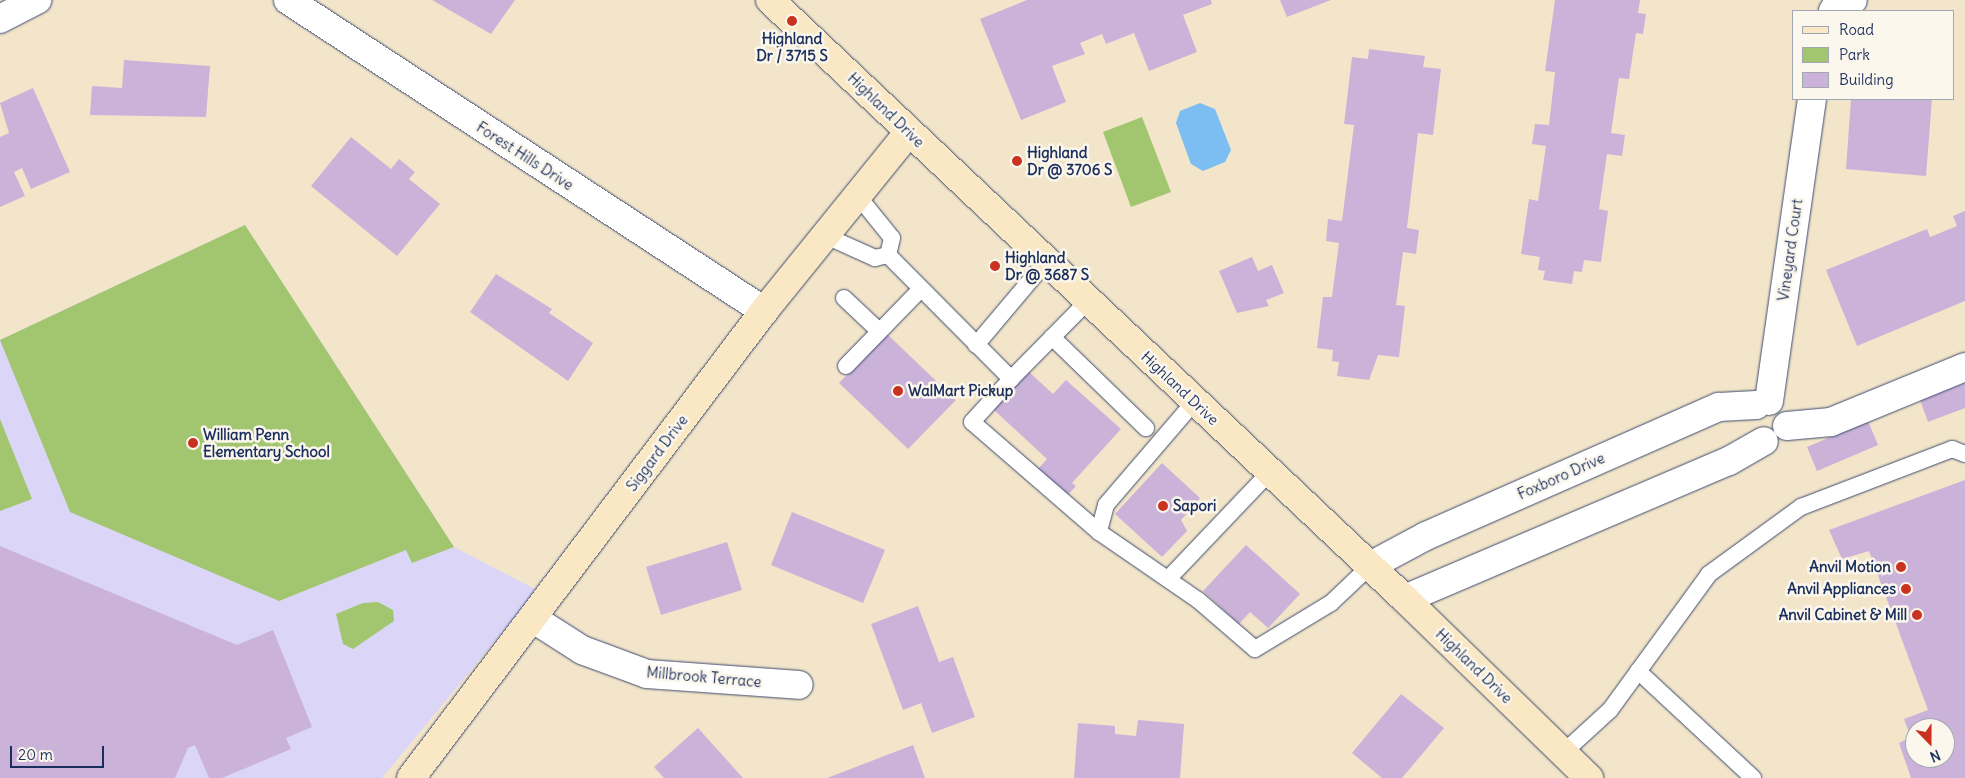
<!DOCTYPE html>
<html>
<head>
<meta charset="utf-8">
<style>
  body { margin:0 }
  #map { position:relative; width:1965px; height:778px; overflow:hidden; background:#f3e5ca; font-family:Delius,sans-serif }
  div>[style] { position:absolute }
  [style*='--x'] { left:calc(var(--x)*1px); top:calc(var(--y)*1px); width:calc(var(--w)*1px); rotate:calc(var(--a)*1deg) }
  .built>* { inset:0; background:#dbd6f7 }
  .green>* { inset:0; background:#a2c670 }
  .water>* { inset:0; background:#7cbef2 }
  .building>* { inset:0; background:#cbb2d9 }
  .roads { filter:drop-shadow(0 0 1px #3b4a6e) drop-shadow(0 0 1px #3b4a6e) }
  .lane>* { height:16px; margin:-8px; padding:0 8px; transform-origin:8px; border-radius:8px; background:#fff }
  .street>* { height:28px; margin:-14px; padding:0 14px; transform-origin:14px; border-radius:14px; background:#fff }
  .secondary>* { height:28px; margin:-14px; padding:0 14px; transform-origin:14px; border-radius:14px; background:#fae7c3 }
  .dots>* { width:14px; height:14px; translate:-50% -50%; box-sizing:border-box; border:2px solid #fbf7ec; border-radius:50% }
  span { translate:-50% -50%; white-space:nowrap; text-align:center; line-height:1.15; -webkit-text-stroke:5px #fbf7ec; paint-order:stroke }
  .poi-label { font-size:15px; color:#1b2f5e; font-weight:700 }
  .left { translate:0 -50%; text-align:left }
  .right { translate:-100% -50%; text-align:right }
  .street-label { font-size:15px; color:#1b2f5e }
  .legend { position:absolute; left:1792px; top:10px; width:162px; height:90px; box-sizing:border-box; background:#fbf7ec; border:1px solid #a1a7b3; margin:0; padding:6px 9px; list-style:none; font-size:15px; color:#1b2f5e }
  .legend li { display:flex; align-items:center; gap:10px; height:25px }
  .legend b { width:25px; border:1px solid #a1a7b3 }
  .north { position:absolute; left:1905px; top:718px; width:50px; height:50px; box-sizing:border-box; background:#fbf7ec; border:1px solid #a1a7b3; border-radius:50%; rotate:158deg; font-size:14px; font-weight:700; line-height:20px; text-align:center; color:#1b2f5e }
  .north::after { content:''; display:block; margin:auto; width:18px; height:22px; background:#c8321e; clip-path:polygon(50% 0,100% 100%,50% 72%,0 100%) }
  .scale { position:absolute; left:10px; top:746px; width:94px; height:22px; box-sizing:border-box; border:2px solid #1b2f5e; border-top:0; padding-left:6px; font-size:15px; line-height:18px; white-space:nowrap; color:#1b2f5e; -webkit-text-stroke:4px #fbf7ec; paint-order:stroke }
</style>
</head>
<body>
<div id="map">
  <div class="built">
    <div style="clip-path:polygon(245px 225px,454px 547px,537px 590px,382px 778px,0 778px,0 340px)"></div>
  </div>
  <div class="green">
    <div style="clip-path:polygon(1142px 117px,1171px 192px,1131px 207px,1103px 132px)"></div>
    <div style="clip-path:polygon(245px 225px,454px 547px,412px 563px,406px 550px,279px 601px,70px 512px,0 340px)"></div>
    <div style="clip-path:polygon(0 419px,32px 499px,0 511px)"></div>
    <div style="clip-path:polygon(378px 602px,393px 610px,394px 621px,353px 649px,343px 644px,336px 614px,363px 603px)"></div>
  </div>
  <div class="water">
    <div style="clip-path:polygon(1200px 103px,1215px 109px,1231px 150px,1225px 162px,1203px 171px,1191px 164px,1176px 123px,1180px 111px)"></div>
  </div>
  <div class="building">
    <div style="clip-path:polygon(432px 0,515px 0,491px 34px)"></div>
    <div style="clip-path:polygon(1027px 0,1211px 0,1212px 4px,1183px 15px,1197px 52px,1149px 71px,1134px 33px,1106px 44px,1102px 34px,1080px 43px,1085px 54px,1052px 66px,1066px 102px,1021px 120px,980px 19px)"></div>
    <div style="clip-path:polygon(1280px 0,1331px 0,1287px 17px)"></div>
    <div style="clip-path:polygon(1555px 0,1640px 0,1638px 13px,1646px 14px,1643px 34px,1636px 33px,1629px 79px,1619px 78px,1611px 133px,1625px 135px,1622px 156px,1607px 154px,1599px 209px,1608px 211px,1601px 262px,1584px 260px,1582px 272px,1574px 271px,1572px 284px,1543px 280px,1545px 271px,1538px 270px,1540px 257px,1521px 254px,1529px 199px,1538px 201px,1546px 146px,1532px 144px,1535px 124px,1549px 125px,1555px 72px,1545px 71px)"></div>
    <div style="clip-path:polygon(1369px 49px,1425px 56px,1423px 67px,1441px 69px,1433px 135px,1418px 133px,1407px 228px,1419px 230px,1416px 254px,1403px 252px,1396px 305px,1405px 306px,1399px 357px,1378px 355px,1369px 380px,1337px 376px,1339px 362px,1332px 361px,1333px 350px,1317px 348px,1323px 297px,1332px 297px,1339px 243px,1326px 241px,1328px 219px,1342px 221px,1354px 125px,1344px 124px,1352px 57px,1368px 59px)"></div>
    <div style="clip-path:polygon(124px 60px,210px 66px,206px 117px,90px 115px,92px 86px,122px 88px)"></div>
    <div style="clip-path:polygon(33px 88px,70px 172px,31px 189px,22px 168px,14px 172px,25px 196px,0 207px,0 137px,9px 133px,0 103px)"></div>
    <div style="clip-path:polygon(1851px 99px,1932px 99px,1926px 176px,1846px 169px)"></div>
    <div style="clip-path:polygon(351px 137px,391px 169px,399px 159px,415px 172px,409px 179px,440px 204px,397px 256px,311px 186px)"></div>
    <div style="clip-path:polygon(1965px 211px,1965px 301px,1857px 346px,1826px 270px,1927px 229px,1930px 237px,1957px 226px,1953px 216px)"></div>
    <div style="clip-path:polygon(1252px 257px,1258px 271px,1272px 265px,1284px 293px,1266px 300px,1269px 306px,1237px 313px,1219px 271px)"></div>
    <div style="clip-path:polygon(496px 274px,552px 309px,549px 313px,593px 343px,568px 381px,470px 312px)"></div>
    <div style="clip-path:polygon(887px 334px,956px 400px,908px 449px,839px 383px)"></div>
    <div style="clip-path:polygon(1028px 371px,1053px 394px,1066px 380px,1121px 429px,1072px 483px,1076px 486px,1065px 498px,1036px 471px,1047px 459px,993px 409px)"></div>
    <div style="clip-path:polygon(1965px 383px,1965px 408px,1928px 422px,1920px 400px)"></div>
    <div style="clip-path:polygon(1868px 421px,1878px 445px,1817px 471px,1807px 447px)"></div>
    <div style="clip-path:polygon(1162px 463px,1200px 498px,1181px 520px,1187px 531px,1162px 557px,1115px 514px)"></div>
    <div style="clip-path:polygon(evenodd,1965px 480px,1965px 778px,1911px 778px,1899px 743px,1911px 737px,1904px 719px,1928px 710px,1869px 551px,1842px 559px,1829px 530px,1965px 480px,1915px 728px,1945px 728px,1945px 758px,1915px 758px,1915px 728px)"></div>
    <div style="clip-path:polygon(792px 512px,885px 550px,863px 603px,771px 565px)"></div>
    <div style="clip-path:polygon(727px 542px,742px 590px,661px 615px,646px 567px)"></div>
    <div style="clip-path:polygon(1246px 545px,1300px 594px,1268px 628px,1250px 612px,1239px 624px,1203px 591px)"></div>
    <div style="clip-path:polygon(0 546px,237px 645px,273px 630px,312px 727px,286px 738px,291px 749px,222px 778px,209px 778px,195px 745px,188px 748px,175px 778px,0 778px)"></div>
    <div style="clip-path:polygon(918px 606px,939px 662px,953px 657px,975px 717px,932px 733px,921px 703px,903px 710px,871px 624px)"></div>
    <div style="clip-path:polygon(1401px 694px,1444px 728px,1402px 778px,1382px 778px,1352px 753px)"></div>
    <div style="clip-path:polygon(1138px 720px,1184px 724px,1180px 778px,1074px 778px,1078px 723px,1115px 726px,1115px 734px,1136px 736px)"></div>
    <div style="clip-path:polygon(698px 728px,743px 778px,664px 778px,654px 767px)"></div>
    <div style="clip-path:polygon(913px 745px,925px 778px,827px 778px)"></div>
  </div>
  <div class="roads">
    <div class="lane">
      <div style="--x:858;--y:196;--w:54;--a:51"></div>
      <div style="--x:892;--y:238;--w:17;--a:103"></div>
      <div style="--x:826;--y:236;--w:54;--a:24.2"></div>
      <div style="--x:875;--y:258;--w:13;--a:-13"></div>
      <div style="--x:888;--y:255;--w:175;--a:45.2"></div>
      <div style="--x:1011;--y:379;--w:58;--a:132.2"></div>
      <div style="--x:972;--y:422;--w:168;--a:40.9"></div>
      <div style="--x:844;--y:298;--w:48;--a:43.3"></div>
      <div style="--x:1052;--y:337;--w:131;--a:44.1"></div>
      <div style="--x:976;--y:345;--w:109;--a:-49.9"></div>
      <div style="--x:846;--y:366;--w:107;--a:-45.8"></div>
      <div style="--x:1011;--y:379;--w:108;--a:-45.4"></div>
      <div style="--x:1195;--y:401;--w:137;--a:130.6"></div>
      <div style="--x:1106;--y:505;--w:28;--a:105"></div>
      <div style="--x:1099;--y:532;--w:120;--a:34.5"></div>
      <div style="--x:1198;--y:600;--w:75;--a:40.7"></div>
      <div style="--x:1255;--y:649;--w:89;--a:-31.2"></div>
      <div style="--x:1331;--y:603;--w:54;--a:-43.5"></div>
      <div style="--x:1168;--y:579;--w:148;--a:-46.4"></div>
      <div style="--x:1638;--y:671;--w:157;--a:42.9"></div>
      <div style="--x:1563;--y:753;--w:64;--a:-42.5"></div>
      <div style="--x:1610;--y:710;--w:168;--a:-53.9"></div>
      <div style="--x:1709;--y:574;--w:114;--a:-36.1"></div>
      <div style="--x:1801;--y:507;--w:162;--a:-21"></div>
      <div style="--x:1952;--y:449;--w:14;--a:21"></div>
    </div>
    <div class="street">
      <div style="--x:288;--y:0;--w:569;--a:33.16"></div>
      <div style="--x:1833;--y:11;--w:9;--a:-58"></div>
      <div style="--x:1838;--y:3;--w:15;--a:-11"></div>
      <div style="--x:0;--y:19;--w:42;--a:-27.2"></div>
      <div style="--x:1769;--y:401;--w:305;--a:-81.9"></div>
      <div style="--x:1787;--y:426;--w:44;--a:-5.2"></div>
      <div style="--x:1831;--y:422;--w:145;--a:-22.3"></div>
      <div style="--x:1370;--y:566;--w:64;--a:-28.2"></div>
      <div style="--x:1426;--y:536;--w:320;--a:-23.8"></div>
      <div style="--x:1719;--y:407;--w:37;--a:-3"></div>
      <div style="--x:1405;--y:599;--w:352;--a:-23.1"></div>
      <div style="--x:1729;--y:461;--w:40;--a:-29.7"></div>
      <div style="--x:532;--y:618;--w:59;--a:32.6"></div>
      <div style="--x:582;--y:650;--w:69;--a:20.3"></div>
      <div style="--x:647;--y:674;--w:152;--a:4.1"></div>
    </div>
    <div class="secondary">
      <div style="--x:770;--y:0;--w:873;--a:43.33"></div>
      <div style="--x:1405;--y:599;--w:257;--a:44.2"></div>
      <div style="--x:411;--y:778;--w:585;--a:-52.91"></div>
      <div style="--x:764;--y:311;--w:229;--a:-51"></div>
    </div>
  </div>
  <div class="dots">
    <div style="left:792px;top:21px;background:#c8321e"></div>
    <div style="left:1017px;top:161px;background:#c8321e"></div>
    <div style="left:995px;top:266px;background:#c8321e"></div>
    <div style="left:898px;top:391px;background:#c8321e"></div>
    <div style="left:193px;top:443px;background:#c8321e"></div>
    <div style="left:1163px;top:506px;background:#c8321e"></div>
    <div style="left:1901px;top:567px;background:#c8321e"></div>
    <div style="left:1906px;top:589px;background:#c8321e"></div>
    <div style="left:1917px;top:615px;background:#c8321e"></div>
  </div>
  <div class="poi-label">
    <span style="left:792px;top:47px">Highland<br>Dr / 3715 S</span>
    <span class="left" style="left:1027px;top:161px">Highland<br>Dr @ 3706 S</span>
    <span class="left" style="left:1005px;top:266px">Highland<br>Dr @ 3687 S</span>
    <span class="left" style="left:908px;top:391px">WalMart Pickup</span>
    <span class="left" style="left:203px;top:443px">William Penn<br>Elementary School</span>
    <span class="left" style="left:1173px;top:506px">Sapori</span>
    <span class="right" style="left:1891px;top:567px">Anvil Motion</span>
    <span class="right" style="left:1896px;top:589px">Anvil Appliances</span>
    <span class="right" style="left:1907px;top:615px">Anvil Cabinet &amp; Mill</span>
  </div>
  <div class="street-label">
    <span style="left:886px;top:110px;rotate:44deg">Highland Drive</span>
    <span style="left:525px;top:156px;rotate:33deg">Forest Hills Drive</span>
    <span style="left:1790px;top:250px;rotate:-82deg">Vineyard Court</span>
    <span style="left:1180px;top:388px;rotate:43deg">Highland Drive</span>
    <span style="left:657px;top:453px;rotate:-53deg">Siggard Drive</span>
    <span style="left:1561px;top:476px;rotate:-24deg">Foxboro Drive</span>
    <span style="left:1474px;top:666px;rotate:44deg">Highland Drive</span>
    <span style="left:704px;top:677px;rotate:5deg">Millbrook Terrace</span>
  </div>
  <ul class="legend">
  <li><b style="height:6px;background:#fae7c3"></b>Road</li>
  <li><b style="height:14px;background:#a2c670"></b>Park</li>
  <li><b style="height:14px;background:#cbb2d9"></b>Building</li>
  </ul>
  <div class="north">N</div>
  <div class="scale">20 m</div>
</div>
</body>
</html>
